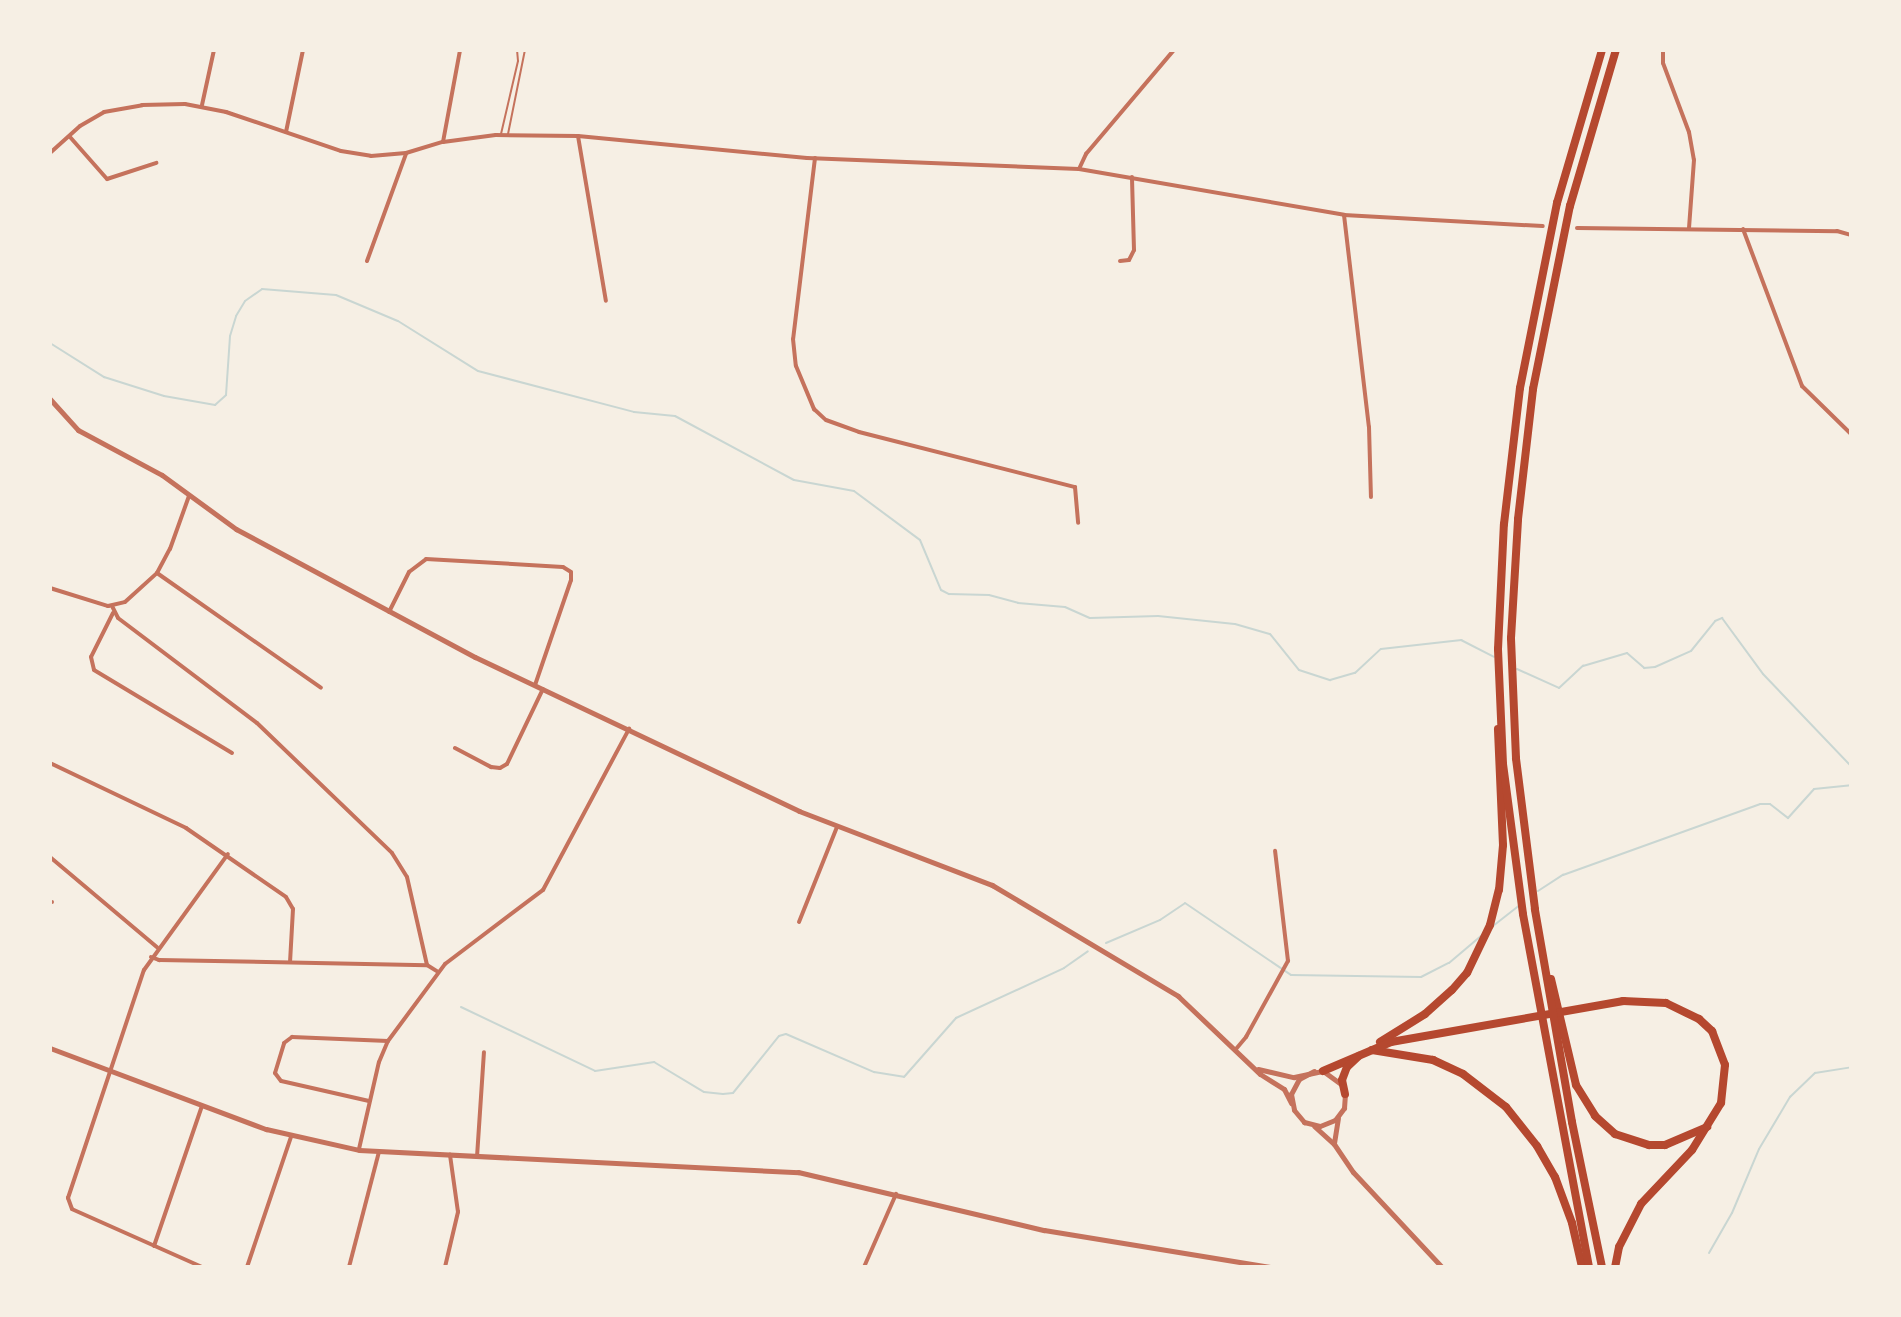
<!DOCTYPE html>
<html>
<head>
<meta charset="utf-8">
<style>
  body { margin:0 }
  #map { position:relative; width:1901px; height:1317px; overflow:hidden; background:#f6efe4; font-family:Karla,sans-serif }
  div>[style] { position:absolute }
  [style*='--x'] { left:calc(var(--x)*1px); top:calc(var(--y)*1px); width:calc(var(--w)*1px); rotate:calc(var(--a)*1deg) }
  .stream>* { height:2px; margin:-1px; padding:0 1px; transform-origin:1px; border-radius:1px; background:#c9d6d2 }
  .service>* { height:2px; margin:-1px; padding:0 1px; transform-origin:1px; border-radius:1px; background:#c5725c }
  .minor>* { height:4px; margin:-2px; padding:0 2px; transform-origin:2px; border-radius:2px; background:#c5725c }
  .tertiary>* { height:5px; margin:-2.5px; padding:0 2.5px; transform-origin:2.5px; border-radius:2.5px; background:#c5725c }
  .motorway>* { height:8px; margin:-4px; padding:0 4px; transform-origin:4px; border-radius:4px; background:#b5482f }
  span { translate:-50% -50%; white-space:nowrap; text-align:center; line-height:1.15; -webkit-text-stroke:6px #f6efe4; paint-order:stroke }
  .frame { position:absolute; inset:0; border:52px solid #f6efe4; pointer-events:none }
</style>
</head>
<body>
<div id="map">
  <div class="stream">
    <div style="--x:50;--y:343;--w:64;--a:32.2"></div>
    <div style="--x:104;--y:377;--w:63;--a:17.6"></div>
    <div style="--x:164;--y:396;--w:52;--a:10"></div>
    <div style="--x:215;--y:405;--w:15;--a:-42"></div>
    <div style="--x:226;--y:395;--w:59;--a:-86.1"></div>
    <div style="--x:230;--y:336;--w:21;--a:-73"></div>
    <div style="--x:236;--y:316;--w:17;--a:-59"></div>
    <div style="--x:245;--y:301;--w:21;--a:-35"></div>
    <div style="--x:262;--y:289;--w:74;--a:4.6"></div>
    <div style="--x:336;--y:295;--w:67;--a:22.8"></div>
    <div style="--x:398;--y:321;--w:94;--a:32"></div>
    <div style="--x:478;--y:371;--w:161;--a:14.7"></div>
    <div style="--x:634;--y:412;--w:41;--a:5.6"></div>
    <div style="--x:675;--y:416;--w:135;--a:28.3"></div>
    <div style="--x:794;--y:480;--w:61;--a:10.4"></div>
    <div style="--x:854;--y:491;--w:82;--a:36.6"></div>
    <div style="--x:920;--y:540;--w:54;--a:67.2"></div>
    <div style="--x:941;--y:590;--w:9;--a:27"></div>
    <div style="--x:949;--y:594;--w:40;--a:1.4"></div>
    <div style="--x:989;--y:595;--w:30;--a:15"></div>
    <div style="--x:1018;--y:603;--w:47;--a:4.9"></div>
    <div style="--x:1065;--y:607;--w:27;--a:24"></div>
    <div style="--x:1090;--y:618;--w:68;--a:-1.7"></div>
    <div style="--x:1158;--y:616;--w:77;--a:5.9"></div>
    <div style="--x:1235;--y:624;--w:36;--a:16"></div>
    <div style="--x:1270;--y:634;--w:46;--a:51.1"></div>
    <div style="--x:1299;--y:670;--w:33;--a:18"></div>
    <div style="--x:1330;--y:680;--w:26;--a:-16"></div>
    <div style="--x:1355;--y:673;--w:35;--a:-43"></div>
    <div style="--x:1381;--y:649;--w:81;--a:-6.4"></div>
    <div style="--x:1461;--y:640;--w:37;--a:27"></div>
    <div style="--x:1517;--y:669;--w:46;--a:24.3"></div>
    <div style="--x:1559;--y:688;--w:33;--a:-43"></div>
    <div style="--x:1583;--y:666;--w:46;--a:-16.5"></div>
    <div style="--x:1627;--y:653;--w:23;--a:41"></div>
    <div style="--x:1644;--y:668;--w:11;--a:-5"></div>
    <div style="--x:1655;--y:667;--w:39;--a:-24"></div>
    <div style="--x:1691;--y:651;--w:38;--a:-51"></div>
    <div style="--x:1715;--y:621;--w:8;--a:-23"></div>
    <div style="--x:1722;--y:618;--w:69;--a:53.8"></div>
    <div style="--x:1763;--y:674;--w:127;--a:46.3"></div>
    <div style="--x:1538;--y:891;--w:30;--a:-33"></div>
    <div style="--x:1563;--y:875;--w:209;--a:-19.8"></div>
    <div style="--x:1760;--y:804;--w:10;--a:0"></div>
    <div style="--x:1770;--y:804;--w:23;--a:38"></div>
    <div style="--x:1788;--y:818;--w:39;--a:-48"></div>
    <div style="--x:1814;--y:789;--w:37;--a:-6"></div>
    <div style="--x:1493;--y:926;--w:34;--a:-38"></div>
    <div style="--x:1106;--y:943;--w:59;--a:-23.1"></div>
    <div style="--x:1160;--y:920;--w:30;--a:-34"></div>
    <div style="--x:1185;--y:903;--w:128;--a:34.2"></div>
    <div style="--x:1291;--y:975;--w:130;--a:0.9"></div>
    <div style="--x:1421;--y:977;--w:31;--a:-27"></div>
    <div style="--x:1449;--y:963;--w:43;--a:-40.3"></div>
    <div style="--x:461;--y:1007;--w:148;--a:25.5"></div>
    <div style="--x:595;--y:1071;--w:60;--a:-8.7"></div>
    <div style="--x:654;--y:1062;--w:58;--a:31"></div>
    <div style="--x:704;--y:1092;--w:19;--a:6"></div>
    <div style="--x:723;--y:1094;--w:10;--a:-6"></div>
    <div style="--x:733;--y:1093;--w:73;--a:-51.1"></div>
    <div style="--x:779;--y:1036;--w:7;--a:-16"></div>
    <div style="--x:786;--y:1034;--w:96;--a:23.4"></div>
    <div style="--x:874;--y:1072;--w:30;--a:9"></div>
    <div style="--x:904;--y:1077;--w:79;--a:-48.6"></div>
    <div style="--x:956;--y:1018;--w:119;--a:-24.8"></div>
    <div style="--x:1064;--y:968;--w:29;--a:-35"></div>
    <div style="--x:1709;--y:1253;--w:46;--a:-60.1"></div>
    <div style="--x:1732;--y:1213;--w:69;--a:-67.1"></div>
    <div style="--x:1759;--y:1149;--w:61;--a:-59.2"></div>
    <div style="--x:1790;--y:1097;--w:35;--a:-44"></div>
    <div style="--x:1815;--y:1073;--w:36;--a:-9"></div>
  </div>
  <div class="service">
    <div style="--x:501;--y:134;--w:75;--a:-76.9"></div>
    <div style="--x:518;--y:61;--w:11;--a:-95"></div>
    <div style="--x:508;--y:134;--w:86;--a:-78.6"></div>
  </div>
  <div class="minor">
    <div style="--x:1663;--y:50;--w:13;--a:90"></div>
    <div style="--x:1663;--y:63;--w:74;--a:69.4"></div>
    <div style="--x:1689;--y:132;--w:28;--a:80"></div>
    <div style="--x:1694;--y:160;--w:68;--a:94.2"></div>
    <div style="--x:202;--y:105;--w:56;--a:-77.7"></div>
    <div style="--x:286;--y:132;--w:84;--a:-78.3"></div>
    <div style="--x:578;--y:136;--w:167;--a:80.4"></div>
    <div style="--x:70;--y:137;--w:56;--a:48.6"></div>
    <div style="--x:107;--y:179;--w:52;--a:-18.1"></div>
    <div style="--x:443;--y:142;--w:94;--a:-79.5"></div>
    <div style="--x:50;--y:153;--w:40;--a:-42"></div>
    <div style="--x:80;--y:126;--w:28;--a:-30"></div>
    <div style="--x:104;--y:112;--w:39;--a:-10"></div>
    <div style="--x:142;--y:105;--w:43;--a:-1.3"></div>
    <div style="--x:185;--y:104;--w:42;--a:11"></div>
    <div style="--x:226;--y:112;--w:121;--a:18.7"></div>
    <div style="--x:341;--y:151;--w:30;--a:9"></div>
    <div style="--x:371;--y:156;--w:35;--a:-5"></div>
    <div style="--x:406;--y:153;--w:39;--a:-17"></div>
    <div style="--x:443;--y:142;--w:53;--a:-7.5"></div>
    <div style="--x:496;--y:135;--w:82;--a:0.7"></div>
    <div style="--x:578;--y:136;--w:230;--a:5.5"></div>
    <div style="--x:807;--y:158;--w:272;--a:2.3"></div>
    <div style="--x:1079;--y:169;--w:269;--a:9.8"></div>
    <div style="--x:1344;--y:215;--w:199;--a:3.2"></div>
    <div style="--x:815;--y:158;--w:182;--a:96.9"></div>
    <div style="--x:793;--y:339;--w:27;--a:84"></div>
    <div style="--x:796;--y:366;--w:47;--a:67.3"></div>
    <div style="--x:814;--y:409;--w:16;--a:43"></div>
    <div style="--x:826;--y:420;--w:35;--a:20"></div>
    <div style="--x:859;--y:432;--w:223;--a:14.3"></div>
    <div style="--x:1075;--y:487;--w:36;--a:85"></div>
    <div style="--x:1079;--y:169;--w:17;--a:-65"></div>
    <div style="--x:1086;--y:154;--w:136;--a:-49.8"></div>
    <div style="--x:1344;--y:215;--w:213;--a:83.3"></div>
    <div style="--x:1369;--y:427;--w:70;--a:88.4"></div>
    <div style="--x:1577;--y:228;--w:260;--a:0.7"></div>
    <div style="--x:1837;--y:231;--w:15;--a:16"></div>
    <div style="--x:1743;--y:229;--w:168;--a:69.4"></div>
    <div style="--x:1802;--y:386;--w:69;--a:44.4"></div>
    <div style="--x:367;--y:261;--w:114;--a:-70"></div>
    <div style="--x:1120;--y:261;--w:9;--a:-6"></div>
    <div style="--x:1129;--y:260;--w:11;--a:-63"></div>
    <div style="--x:1134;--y:250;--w:73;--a:-91.6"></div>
    <div style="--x:157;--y:573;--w:200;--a:35"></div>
    <div style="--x:50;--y:588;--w:61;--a:17.2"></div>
    <div style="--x:108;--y:606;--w:17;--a:-13"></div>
    <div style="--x:125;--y:602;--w:43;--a:-42.2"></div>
    <div style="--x:157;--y:573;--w:27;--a:-62"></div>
    <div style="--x:170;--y:549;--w:56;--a:-70.3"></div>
    <div style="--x:112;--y:606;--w:13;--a:63"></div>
    <div style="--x:118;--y:618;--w:174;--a:37.1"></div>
    <div style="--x:257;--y:723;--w:187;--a:43.9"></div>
    <div style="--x:392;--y:853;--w:28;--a:58"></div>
    <div style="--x:407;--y:877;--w:90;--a:77.2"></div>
    <div style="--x:427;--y:965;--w:13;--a:32"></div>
    <div style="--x:389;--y:612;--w:45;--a:-63.4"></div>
    <div style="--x:409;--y:572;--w:21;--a:-37"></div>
    <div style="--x:426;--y:559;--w:137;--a:3.3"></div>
    <div style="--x:563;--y:567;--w:9;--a:32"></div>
    <div style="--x:571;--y:572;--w:8;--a:90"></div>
    <div style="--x:571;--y:580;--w:111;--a:108.9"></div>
    <div style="--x:113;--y:613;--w:49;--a:116.6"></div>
    <div style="--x:91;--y:657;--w:13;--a:77"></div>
    <div style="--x:94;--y:670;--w:161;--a:31"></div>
    <div style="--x:455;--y:748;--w:41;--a:27.8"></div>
    <div style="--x:491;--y:767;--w:9;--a:6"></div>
    <div style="--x:500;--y:768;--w:8;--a:-30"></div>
    <div style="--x:507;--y:764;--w:83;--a:-64.4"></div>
    <div style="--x:50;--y:763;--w:151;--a:25.5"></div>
    <div style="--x:186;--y:828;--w:121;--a:34.6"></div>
    <div style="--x:286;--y:897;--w:14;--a:60"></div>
    <div style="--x:293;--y:909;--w:53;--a:93.2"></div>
    <div style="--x:50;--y:857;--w:140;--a:40.1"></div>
    <div style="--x:50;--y:902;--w:2;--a:0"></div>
    <div style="--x:799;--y:922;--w:102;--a:-68.2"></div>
    <div style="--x:151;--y:957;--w:9;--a:21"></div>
    <div style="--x:159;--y:960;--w:268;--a:1.1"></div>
    <div style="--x:1236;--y:1049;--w:16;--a:-50"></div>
    <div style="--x:1246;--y:1037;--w:87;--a:-61.1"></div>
    <div style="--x:1288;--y:961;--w:111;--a:-96.7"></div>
    <div style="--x:369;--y:1101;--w:90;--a:-167.2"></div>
    <div style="--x:281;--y:1081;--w:10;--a:-127"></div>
    <div style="--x:275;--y:1073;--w:31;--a:-73"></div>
    <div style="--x:284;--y:1043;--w:10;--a:-37"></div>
    <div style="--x:292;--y:1037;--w:96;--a:2.4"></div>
    <div style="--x:359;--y:1149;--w:89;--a:-77.1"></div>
    <div style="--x:379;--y:1062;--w:23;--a:-67"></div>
    <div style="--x:388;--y:1041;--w:96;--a:-53.5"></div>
    <div style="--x:445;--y:964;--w:123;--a:-37.1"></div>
    <div style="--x:543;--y:890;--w:183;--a:-61.9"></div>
    <div style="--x:477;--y:1157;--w:105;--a:-86.2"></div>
    <div style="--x:154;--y:1246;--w:148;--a:-71.1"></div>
    <div style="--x:202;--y:1267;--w:142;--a:-156"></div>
    <div style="--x:72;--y:1209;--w:12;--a:-110"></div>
    <div style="--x:68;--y:1198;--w:240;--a:-71.6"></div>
    <div style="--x:144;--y:970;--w:143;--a:-54.1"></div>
    <div style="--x:247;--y:1267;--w:137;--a:-71.3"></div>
    <div style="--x:349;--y:1267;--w:119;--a:-75.4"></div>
    <div style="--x:445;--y:1267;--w:57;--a:-76.7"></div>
    <div style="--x:458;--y:1212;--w:58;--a:-98"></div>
    <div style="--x:864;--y:1267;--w:80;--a:-66.3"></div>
  </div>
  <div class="tertiary">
    <div style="--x:50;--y:399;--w:42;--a:47.9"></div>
    <div style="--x:78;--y:430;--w:95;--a:28.2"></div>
    <div style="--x:162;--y:475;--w:92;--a:36.1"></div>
    <div style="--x:236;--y:529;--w:271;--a:28.2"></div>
    <div style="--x:475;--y:657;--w:359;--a:25.4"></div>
    <div style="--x:799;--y:811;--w:207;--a:21"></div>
    <div style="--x:992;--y:885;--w:217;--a:30.8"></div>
    <div style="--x:1178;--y:996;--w:113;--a:43.6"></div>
    <div style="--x:1260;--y:1074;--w:28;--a:32"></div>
    <div style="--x:1284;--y:1089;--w:16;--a:63"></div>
    <div style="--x:50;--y:1048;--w:231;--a:20.6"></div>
    <div style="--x:266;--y:1129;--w:95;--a:12.7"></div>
    <div style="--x:359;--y:1150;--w:440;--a:2.9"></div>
    <div style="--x:798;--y:1172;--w:253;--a:13.3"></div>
    <div style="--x:1044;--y:1230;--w:229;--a:9.3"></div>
    <div style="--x:1258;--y:1069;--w:37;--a:13"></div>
    <div style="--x:1294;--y:1077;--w:30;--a:-12"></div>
    <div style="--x:1323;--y:1071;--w:22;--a:36"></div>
    <div style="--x:1314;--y:1071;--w:17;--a:152"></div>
    <div style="--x:1299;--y:1079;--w:17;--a:118"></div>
    <div style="--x:1291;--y:1094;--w:16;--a:79"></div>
    <div style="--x:1294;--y:1110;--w:16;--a:50"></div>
    <div style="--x:1304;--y:1122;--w:16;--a:14"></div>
    <div style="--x:1320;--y:1126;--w:16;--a:-22"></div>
    <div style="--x:1335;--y:1120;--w:15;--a:-53"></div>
    <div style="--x:1344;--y:1108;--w:15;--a:-86"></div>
    <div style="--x:1314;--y:1126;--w:27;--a:42"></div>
    <div style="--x:1334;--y:1144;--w:34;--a:56"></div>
    <div style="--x:1353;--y:1172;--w:130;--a:46.9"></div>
    <div style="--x:1334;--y:1143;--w:25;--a:-81"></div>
  </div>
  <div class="motorway">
    <div style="--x:1551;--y:979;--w:109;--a:76.7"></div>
    <div style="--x:1576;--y:1085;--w:36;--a:58"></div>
    <div style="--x:1595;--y:1116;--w:27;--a:42"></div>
    <div style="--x:1615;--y:1134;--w:36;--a:18"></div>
    <div style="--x:1649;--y:1145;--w:16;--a:0"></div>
    <div style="--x:1665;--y:1145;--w:46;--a:-23.2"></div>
    <div style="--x:1380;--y:1042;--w:53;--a:-31.9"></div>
    <div style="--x:1425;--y:1014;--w:36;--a:-42"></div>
    <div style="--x:1452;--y:990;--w:23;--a:-49"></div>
    <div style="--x:1467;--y:973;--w:53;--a:-64.4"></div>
    <div style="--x:1490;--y:925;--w:36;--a:-76"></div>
    <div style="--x:1499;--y:890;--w:45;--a:-84.9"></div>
    <div style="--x:1503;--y:845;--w:116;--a:-92.5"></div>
    <div style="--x:1372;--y:1050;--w:62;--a:9.3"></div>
    <div style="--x:1433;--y:1060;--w:33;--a:25"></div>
    <div style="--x:1463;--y:1074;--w:54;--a:37.5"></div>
    <div style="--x:1506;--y:1107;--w:50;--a:51.5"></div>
    <div style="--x:1537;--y:1146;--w:36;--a:60"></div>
    <div style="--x:1555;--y:1177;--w:49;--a:69.7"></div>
    <div style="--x:1572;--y:1223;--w:45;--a:77.2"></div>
    <div style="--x:1323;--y:1071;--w:74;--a:-23.1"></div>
    <div style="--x:1391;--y:1042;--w:236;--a:-10"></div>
    <div style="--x:1623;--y:1001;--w:43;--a:2.7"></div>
    <div style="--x:1666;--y:1003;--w:37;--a:26"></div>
    <div style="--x:1699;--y:1019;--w:18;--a:43"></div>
    <div style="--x:1712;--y:1031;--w:36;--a:69"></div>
    <div style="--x:1725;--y:1065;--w:38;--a:96"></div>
    <div style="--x:1721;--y:1103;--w:55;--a:121.7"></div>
    <div style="--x:1692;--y:1150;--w:74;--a:133.4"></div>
    <div style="--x:1641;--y:1204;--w:48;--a:117.1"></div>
    <div style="--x:1619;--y:1247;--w:20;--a:101"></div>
    <div style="--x:1345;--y:1094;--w:14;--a:-102"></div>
    <div style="--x:1342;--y:1080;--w:14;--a:-69"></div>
    <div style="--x:1347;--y:1067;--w:16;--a:-43"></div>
    <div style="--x:1589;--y:1267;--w:359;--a:-100.6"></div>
    <div style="--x:1523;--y:914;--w:151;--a:-97.6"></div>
    <div style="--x:1503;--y:764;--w:115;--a:-92.5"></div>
    <div style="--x:1498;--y:649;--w:125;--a:-87.3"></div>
    <div style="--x:1504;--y:524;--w:137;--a:-83.3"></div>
    <div style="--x:1520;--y:388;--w:189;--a:-78.7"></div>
    <div style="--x:1557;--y:203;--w:159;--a:-73.6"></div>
    <div style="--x:1602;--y:1267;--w:148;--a:-101.7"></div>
    <div style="--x:1572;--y:1122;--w:216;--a:-99.9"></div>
    <div style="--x:1535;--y:909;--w:152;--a:-97.2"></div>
    <div style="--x:1516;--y:758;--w:120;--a:-92.4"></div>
    <div style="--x:1511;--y:638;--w:119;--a:-86.6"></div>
    <div style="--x:1518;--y:519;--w:131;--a:-83.4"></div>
    <div style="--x:1533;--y:389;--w:187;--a:-78.6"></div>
    <div style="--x:1570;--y:206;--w:163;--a:-73.6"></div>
  </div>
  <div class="frame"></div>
</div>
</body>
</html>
